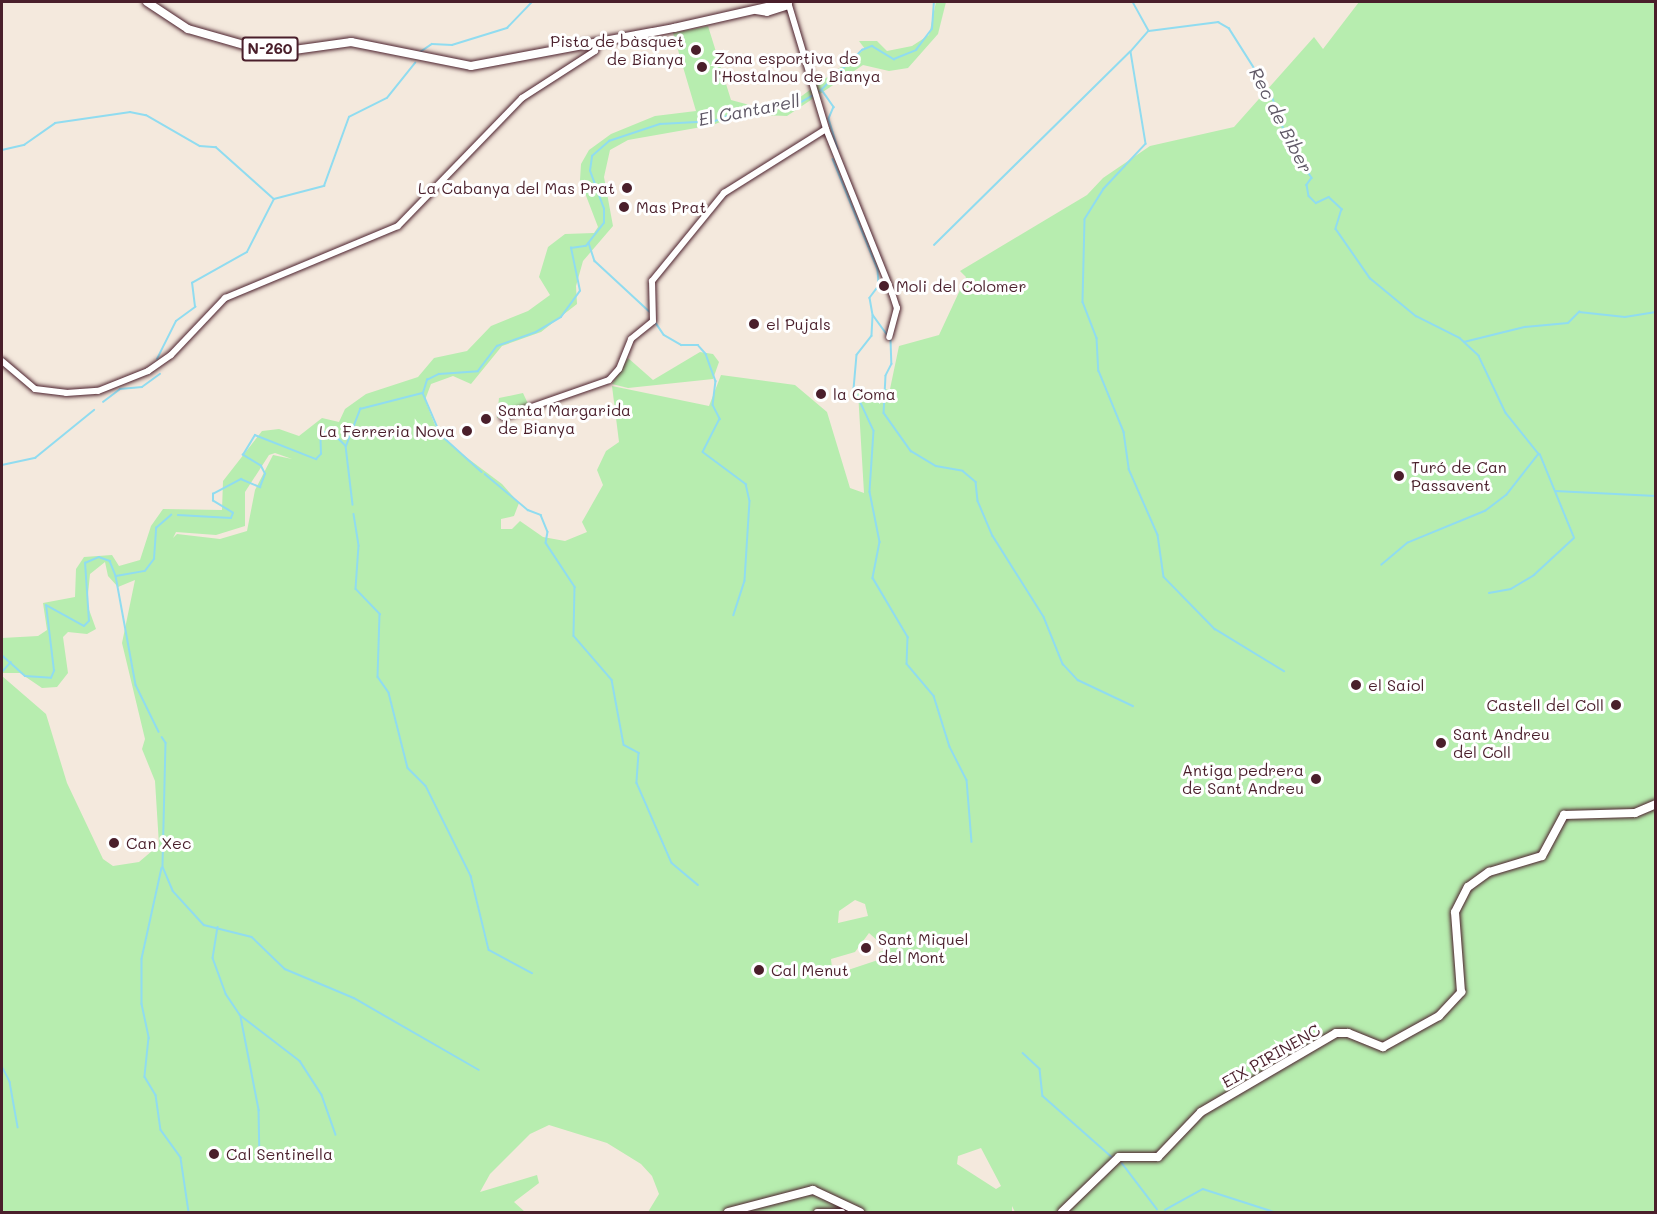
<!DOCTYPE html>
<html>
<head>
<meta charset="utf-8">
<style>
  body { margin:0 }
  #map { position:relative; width:1657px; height:1214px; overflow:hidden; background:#f4e9dd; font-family:Mali,sans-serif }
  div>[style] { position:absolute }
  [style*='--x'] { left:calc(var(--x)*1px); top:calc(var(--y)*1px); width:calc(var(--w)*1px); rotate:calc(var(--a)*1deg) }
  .green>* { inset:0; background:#b7edaf }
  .stream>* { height:1.5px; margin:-0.75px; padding:0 0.75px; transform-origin:0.75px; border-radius:0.75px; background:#90dcf0 }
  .roads { filter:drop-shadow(0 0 2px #4a1f2b) drop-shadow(0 0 2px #4a1f2b) }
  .minor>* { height:6px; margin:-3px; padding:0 3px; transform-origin:3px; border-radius:3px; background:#fff }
  .major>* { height:8px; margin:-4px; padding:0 4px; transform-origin:4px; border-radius:4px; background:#fff }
  .dots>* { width:16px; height:16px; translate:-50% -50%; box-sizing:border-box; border:3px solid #fff; border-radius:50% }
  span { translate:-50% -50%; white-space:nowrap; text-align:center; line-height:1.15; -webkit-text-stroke:6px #fff; paint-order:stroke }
  .shield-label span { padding:2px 4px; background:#fff; border:2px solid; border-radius:4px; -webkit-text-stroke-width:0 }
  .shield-label { font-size:15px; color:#4a1f2b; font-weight:700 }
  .poi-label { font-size:16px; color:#4a1f2b }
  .right { translate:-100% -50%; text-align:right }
  .left { translate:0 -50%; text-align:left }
  .street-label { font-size:16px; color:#4a1f2b }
  .water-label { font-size:18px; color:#5f5866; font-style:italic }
  .frame { position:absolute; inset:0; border:3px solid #4a1f2b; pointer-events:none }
</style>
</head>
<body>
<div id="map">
  <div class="green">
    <div style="clip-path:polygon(evenodd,936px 2px,946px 2px,938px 34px,908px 68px,889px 71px,863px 65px,787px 116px,739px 114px,713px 125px,628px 140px,610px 150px,604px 177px,613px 226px,583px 261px,576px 286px,577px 304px,541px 332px,502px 346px,471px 384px,453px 376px,431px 384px,425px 400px,435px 425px,454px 448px,502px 484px,519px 503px,514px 516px,501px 519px,501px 529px,512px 529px,520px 521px,543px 537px,565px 541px,587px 532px,582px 522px,603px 485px,597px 470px,606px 451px,619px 442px,612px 386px,709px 406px,721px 375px,795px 385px,827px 412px,850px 488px,864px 493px,858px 392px,890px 389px,899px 346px,939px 335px,966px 277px,960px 271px,1087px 195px,1103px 178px,1150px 146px,1234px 127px,1314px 37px,1323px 49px,1359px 2px,1655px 2px,1655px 1212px,1015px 1212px,1012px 1206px,1012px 1212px,648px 1212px,659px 1194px,652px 1176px,641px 1164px,607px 1143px,549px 1125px,530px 1134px,490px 1174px,480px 1192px,537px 1175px,539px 1183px,514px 1202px,525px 1212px,2px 1212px,2px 676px,46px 714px,67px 783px,103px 859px,113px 866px,139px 862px,159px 845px,155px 781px,142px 749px,145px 739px,122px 643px,135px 580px,118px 587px,108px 576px,105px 562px,90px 574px,87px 604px,96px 629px,87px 634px,68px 632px,63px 637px,68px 673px,57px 687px,42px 688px,20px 673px,2px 673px,2px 638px,38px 636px,47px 630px,43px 603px,75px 597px,76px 569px,84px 557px,112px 555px,119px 566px,140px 560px,151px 526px,163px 509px,222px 510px,223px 481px,262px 431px,279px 429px,299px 436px,322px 418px,339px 422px,345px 409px,366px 394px,418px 377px,434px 358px,467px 351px,491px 326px,528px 311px,550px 295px,539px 277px,548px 247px,565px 234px,594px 233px,598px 227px,580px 180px,581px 164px,589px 150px,611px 134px,655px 116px,696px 111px,673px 33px,708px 26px,731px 100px,757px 107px,799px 98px,865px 49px,859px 41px,877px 41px,887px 51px,912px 46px,929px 35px,936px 2px,275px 453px,292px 459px,273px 455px,255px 490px,247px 531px,220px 539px,177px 534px,173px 538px,176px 532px,216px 535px,245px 526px,245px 492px,269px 455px,275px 453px,936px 2px,855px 900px,865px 904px,868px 916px,838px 923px,839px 911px,855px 900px,936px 2px,869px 933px,888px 950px,879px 952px,881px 959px,845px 971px,832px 968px,831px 959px,855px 952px,869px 933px,936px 2px,981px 1148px,1001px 1186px,996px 1189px,957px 1164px,958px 1156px,981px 1148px)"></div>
    <div style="clip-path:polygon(700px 352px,713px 354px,719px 362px,713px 379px,628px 388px,612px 384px,628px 358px,653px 380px)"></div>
    <div style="clip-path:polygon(523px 393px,530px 408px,497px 418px,499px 398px)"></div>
  </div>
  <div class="stream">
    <div style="--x:1133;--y:2;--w:33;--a:61"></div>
    <div style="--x:1149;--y:31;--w:70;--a:-7.4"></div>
    <div style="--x:1218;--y:22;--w:13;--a:29"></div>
    <div style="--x:1229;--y:28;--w:80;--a:57.7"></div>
    <div style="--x:1272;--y:96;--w:48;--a:70.4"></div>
    <div style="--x:1288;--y:141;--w:44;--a:57"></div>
    <div style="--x:1312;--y:178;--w:9;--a:126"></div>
    <div style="--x:1307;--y:185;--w:11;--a:80"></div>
    <div style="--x:1309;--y:196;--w:10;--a:45"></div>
    <div style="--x:1316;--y:203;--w:14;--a:-25"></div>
    <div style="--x:1329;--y:197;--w:18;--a:43"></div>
    <div style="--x:1342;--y:209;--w:21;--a:107"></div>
    <div style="--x:1336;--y:229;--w:60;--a:55.2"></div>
    <div style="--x:1370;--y:278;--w:60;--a:39.6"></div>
    <div style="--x:1416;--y:316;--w:49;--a:26.6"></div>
    <div style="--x:1460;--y:338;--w:26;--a:43"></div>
    <div style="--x:1479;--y:356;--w:63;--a:64.7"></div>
    <div style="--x:1506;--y:413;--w:53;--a:51.2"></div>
    <div style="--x:1539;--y:454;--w:52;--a:128"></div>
    <div style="--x:1507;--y:495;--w:26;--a:143"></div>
    <div style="--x:1486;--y:511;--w:84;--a:157.7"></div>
    <div style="--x:1408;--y:543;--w:34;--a:140"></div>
    <div style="--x:1149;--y:31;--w:28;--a:131"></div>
    <div style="--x:1131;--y:52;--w:93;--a:80.7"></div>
    <div style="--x:1146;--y:144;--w:62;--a:133"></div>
    <div style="--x:1104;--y:189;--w:36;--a:122"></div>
    <div style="--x:1085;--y:220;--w:82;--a:91.4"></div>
    <div style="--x:1083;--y:302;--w:39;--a:69"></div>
    <div style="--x:1097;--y:338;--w:33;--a:87"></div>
    <div style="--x:1099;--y:371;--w:66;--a:67.7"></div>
    <div style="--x:1124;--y:432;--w:37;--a:82"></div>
    <div style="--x:1129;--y:469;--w:72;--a:66.3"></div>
    <div style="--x:1158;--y:535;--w:42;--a:81.9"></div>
    <div style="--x:1164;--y:577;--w:73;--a:45.6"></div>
    <div style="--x:1215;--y:629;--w:81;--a:31.3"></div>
    <div style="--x:420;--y:52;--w:14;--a:-34"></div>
    <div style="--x:432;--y:44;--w:20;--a:3"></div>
    <div style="--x:452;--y:45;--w:58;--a:-17.2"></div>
    <div style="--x:507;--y:28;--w:36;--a:-46"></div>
    <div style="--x:822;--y:90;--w:21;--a:55"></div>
    <div style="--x:834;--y:107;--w:13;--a:113"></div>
    <div style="--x:829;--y:119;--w:31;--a:73"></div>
    <div style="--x:820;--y:91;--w:59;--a:-44.3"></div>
    <div style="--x:862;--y:50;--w:11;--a:-22"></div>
    <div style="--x:872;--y:46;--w:26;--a:31"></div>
    <div style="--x:894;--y:59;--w:24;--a:-22"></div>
    <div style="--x:916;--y:50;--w:26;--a:-53"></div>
    <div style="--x:932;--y:29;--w:27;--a:-86"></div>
    <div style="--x:2;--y:150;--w:23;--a:-13"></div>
    <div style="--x:24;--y:145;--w:38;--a:-35"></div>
    <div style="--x:55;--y:123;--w:76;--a:-8.3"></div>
    <div style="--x:130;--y:112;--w:16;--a:11"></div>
    <div style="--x:146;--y:115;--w:62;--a:29.9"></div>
    <div style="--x:200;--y:146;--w:16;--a:4"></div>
    <div style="--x:216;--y:147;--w:78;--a:41.9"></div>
    <div style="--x:833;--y:159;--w:120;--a:67.9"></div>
    <div style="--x:878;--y:270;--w:16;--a:86"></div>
    <div style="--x:879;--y:286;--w:15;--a:127"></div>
    <div style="--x:870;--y:298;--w:17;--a:80"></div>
    <div style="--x:873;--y:315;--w:24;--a:54"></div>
    <div style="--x:589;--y:243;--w:19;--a:72"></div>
    <div style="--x:595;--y:261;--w:75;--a:42.8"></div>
    <div style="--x:934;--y:245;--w:275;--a:-44.6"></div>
    <div style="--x:873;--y:316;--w:20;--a:93"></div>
    <div style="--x:872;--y:336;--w:24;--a:128"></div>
    <div style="--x:857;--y:355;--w:33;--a:95"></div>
    <div style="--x:854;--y:388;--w:47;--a:65.1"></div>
    <div style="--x:874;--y:431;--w:61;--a:93.8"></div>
    <div style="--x:870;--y:492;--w:51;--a:78.7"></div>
    <div style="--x:880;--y:542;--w:37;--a:101"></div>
    <div style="--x:873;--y:578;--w:69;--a:59.3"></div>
    <div style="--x:908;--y:637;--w:27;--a:92"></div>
    <div style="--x:907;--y:664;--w:42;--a:49.8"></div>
    <div style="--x:934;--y:696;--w:53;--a:72.6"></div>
    <div style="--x:950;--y:747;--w:37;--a:63"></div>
    <div style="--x:967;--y:780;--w:62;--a:85.4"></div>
    <div style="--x:656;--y:323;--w:14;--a:56"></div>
    <div style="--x:664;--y:335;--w:20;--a:30"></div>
    <div style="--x:681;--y:345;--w:17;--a:0"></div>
    <div style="--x:698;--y:345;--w:12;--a:48"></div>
    <div style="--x:706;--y:354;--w:29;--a:70"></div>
    <div style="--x:716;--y:381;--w:24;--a:97"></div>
    <div style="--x:713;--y:405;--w:16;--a:63"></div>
    <div style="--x:720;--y:419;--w:37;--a:117"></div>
    <div style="--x:703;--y:452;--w:54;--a:36.7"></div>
    <div style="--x:746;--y:484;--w:17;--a:77"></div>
    <div style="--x:750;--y:501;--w:80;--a:93.6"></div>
    <div style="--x:745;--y:581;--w:36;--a:108"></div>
    <div style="--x:891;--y:340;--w:24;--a:88"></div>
    <div style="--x:892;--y:364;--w:13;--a:117"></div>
    <div style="--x:886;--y:376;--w:37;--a:93"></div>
    <div style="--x:884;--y:413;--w:47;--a:54.6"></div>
    <div style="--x:911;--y:451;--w:29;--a:31"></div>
    <div style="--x:936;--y:466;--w:27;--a:10"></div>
    <div style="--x:963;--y:471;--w:17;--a:40"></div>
    <div style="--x:976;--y:482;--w:19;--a:84"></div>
    <div style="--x:978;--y:501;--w:38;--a:67"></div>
    <div style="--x:993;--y:536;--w:96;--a:57.8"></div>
    <div style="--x:1044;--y:617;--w:51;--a:68"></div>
    <div style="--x:1063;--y:664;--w:22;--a:47"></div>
    <div style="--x:1078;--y:680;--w:61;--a:25.3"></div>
    <div style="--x:1464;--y:342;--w:63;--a:-13.8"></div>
    <div style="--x:1525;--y:327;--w:43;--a:-5.3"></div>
    <div style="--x:1568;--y:323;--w:16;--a:-45"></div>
    <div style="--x:1579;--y:312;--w:46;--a:6.2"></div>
    <div style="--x:1625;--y:317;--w:31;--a:-9"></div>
    <div style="--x:157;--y:359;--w:42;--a:-63.4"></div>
    <div style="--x:176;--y:321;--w:24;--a:-36"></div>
    <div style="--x:195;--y:307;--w:24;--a:-97"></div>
    <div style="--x:192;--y:283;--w:63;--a:-29.4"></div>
    <div style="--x:247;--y:252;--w:59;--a:-63"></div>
    <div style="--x:274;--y:199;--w:52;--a:-14.6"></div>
    <div style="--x:324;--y:186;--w:73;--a:-70.1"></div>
    <div style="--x:349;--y:117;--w:42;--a:-26.6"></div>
    <div style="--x:387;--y:98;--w:45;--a:-51.3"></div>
    <div style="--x:423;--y:393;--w:46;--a:66.8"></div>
    <div style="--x:441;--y:435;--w:55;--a:42.1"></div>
    <div style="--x:103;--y:402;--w:21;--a:-37"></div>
    <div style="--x:120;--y:389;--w:22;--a:-5"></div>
    <div style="--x:142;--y:387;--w:22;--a:-36"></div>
    <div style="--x:346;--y:446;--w:59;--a:83.2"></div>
    <div style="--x:2;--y:465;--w:34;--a:-12"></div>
    <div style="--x:35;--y:458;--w:76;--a:-39.1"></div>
    <div style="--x:485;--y:474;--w:56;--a:39.9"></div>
    <div style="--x:528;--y:510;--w:14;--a:21"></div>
    <div style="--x:541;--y:515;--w:18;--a:68"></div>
    <div style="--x:548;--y:532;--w:11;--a:100"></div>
    <div style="--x:546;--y:543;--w:53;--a:56.6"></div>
    <div style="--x:575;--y:587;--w:49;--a:91.2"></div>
    <div style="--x:574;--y:636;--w:58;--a:49.2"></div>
    <div style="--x:612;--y:680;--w:66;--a:79.5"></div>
    <div style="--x:624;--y:745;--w:17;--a:28"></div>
    <div style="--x:639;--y:753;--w:30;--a:94"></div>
    <div style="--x:637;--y:783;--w:87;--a:66.4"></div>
    <div style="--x:672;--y:863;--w:34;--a:40"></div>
    <div style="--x:1555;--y:491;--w:101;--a:2.8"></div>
    <div style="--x:354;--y:514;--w:32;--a:81"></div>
    <div style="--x:359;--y:546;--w:43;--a:94"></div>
    <div style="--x:356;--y:589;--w:35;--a:46"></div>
    <div style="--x:380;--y:614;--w:63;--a:91.8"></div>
    <div style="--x:378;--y:677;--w:19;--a:55"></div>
    <div style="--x:389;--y:693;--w:77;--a:75.8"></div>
    <div style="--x:408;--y:768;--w:25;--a:45"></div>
    <div style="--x:426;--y:786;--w:101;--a:63.4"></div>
    <div style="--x:471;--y:876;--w:76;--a:76.3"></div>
    <div style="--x:489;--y:950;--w:49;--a:28.1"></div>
    <div style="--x:178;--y:515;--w:53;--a:3.2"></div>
    <div style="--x:231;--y:518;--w:5;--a:-68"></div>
    <div style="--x:233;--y:513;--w:23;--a:-149"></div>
    <div style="--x:213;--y:501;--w:7;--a:-90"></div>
    <div style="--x:213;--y:494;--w:32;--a:-28"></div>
    <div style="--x:241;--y:479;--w:21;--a:23"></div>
    <div style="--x:260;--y:487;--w:14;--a:-69"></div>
    <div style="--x:265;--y:474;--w:9;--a:-117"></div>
    <div style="--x:261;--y:466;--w:21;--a:-149"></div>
    <div style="--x:243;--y:455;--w:23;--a:-59"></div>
    <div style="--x:255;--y:435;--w:66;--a:21.5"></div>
    <div style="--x:316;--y:459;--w:7;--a:-45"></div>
    <div style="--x:321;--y:454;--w:23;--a:-92"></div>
    <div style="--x:320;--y:431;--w:14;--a:12"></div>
    <div style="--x:334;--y:434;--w:17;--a:45"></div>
    <div style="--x:346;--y:446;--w:40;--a:-69"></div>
    <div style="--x:360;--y:409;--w:65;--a:-14.3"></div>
    <div style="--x:423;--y:393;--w:14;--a:-73"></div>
    <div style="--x:427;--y:380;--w:13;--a:-27"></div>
    <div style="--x:439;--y:374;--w:39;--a:-4"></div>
    <div style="--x:478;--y:371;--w:31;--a:-53"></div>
    <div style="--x:497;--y:346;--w:41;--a:-19.7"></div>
    <div style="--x:536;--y:332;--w:29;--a:-31"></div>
    <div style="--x:561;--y:317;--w:32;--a:-54"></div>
    <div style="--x:580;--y:291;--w:44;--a:-101.8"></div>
    <div style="--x:571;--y:248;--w:15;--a:-8"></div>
    <div style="--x:586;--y:246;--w:29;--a:-52"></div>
    <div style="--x:604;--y:223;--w:14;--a:-90"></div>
    <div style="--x:604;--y:209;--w:40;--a:-110.2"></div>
    <div style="--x:590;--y:171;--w:15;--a:-82"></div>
    <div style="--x:592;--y:156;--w:23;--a:-41"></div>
    <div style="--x:609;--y:141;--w:54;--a:-18.4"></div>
    <div style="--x:660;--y:124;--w:55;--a:-3.1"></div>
    <div style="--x:715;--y:121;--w:29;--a:-22"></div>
    <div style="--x:742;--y:110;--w:56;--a:-6.1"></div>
    <div style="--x:798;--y:104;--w:16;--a:-30"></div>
    <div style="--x:116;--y:576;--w:111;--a:79.6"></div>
    <div style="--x:136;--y:685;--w:52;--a:63.9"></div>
    <div style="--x:1489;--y:593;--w:22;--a:-10"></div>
    <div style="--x:1511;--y:589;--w:27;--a:-31"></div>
    <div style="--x:1534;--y:575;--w:54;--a:-42.8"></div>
    <div style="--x:1574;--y:538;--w:90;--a:-112.3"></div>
    <div style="--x:2;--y:655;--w:31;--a:42"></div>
    <div style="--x:25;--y:676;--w:26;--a:4"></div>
    <div style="--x:51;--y:678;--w:8;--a:-67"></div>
    <div style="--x:54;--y:671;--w:66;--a:-96.9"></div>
    <div style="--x:46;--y:605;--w:43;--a:28.9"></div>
    <div style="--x:84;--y:626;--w:7;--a:-45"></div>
    <div style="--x:89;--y:621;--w:58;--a:-93.9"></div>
    <div style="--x:85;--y:563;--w:15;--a:-23"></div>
    <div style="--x:99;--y:557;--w:12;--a:20"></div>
    <div style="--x:110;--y:561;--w:16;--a:68"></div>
    <div style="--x:116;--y:576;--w:29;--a:-10"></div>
    <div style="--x:145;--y:571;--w:15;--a:-53"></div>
    <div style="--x:154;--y:559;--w:31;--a:-86"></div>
    <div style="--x:156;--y:528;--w:20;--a:-41"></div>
    <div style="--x:2;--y:672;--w:13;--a:-48"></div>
    <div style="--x:162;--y:737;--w:7;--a:56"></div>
    <div style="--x:166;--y:743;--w:124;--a:91.4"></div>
    <div style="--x:163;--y:867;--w:26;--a:67"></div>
    <div style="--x:173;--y:891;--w:46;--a:47.6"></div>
    <div style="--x:204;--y:925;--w:49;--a:14"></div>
    <div style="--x:252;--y:937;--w:46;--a:44.1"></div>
    <div style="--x:285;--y:969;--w:75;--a:22.8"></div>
    <div style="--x:354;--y:998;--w:144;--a:29.9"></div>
    <div style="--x:162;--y:868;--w:93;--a:102.4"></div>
    <div style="--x:142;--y:959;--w:45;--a:90"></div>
    <div style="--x:142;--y:1004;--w:35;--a:78"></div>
    <div style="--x:149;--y:1038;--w:39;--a:96"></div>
    <div style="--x:145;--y:1077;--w:21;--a:59"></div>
    <div style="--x:156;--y:1095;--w:35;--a:82"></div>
    <div style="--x:161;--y:1130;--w:34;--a:54"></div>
    <div style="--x:181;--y:1158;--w:55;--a:81.6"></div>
    <div style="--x:218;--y:927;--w:31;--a:99"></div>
    <div style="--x:213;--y:958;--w:38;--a:70"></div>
    <div style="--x:226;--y:994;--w:25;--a:56"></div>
    <div style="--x:240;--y:1015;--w:76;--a:37.5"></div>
    <div style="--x:300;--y:1061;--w:40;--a:57.1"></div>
    <div style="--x:322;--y:1095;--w:42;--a:70.7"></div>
    <div style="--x:241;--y:1017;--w:95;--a:79"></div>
    <div style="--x:259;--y:1110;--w:51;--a:88.9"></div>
    <div style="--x:1023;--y:1053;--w:23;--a:43"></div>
    <div style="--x:1040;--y:1069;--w:27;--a:84"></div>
    <div style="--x:1043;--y:1096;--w:92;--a:41.5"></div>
    <div style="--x:2;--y:1066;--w:18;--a:63"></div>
    <div style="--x:10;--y:1082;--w:46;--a:79.9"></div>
    <div style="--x:1122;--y:1163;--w:58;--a:52.7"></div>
    <div style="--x:1165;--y:1210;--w:43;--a:-28.9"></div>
    <div style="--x:1203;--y:1189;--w:75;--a:17.9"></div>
  </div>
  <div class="roads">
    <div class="minor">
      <div style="--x:788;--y:2;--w:133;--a:73.3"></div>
      <div style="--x:826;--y:129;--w:177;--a:68.1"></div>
      <div style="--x:892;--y:293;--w:16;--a:72"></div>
      <div style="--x:897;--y:308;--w:30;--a:105"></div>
      <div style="--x:756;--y:11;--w:11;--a:10"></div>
      <div style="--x:767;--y:13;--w:23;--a:-18"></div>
      <div style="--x:2;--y:361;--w:43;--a:40.3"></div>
      <div style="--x:35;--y:389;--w:31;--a:7"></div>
      <div style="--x:66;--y:393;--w:32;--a:-4"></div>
      <div style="--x:98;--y:391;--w:54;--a:-21.8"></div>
      <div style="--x:148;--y:371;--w:28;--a:-35"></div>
      <div style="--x:171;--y:355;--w:79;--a:-46.5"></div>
      <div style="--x:225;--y:298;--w:187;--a:-22.6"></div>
      <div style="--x:398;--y:226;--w:178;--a:-45.9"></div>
      <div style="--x:522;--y:98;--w:87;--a:-32.8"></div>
      <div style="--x:595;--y:51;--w:8;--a:-83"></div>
      <div style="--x:503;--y:417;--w:112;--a:-19.2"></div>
      <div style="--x:609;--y:380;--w:15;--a:-48"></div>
      <div style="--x:619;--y:369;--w:32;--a:-68"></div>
      <div style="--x:631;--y:339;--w:28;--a:-39"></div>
      <div style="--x:653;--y:321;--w:40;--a:-91.4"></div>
      <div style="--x:652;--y:281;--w:114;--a:-50.7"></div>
      <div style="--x:724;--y:193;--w:120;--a:-32.1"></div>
      <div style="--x:817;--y:1212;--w:25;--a:0"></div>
    </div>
    <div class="major">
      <div style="--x:147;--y:2;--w:49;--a:33.4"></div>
      <div style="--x:188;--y:29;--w:66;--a:15.9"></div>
      <div style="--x:251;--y:47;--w:36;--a:6"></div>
      <div style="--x:287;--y:51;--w:65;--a:-8"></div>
      <div style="--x:351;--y:42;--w:122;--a:11.3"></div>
      <div style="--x:471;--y:66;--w:207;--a:-10.6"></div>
      <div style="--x:674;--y:28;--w:117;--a:-12.8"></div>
      <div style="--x:728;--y:1212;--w:88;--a:-14.5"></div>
      <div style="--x:813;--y:1190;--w:52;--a:25.1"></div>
      <div style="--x:1062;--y:1212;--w:79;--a:-44"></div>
      <div style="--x:1119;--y:1157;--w:39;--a:0"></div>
      <div style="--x:1158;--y:1157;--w:62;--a:-46.3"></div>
      <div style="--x:1201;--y:1112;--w:156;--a:-30.3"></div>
      <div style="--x:1336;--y:1033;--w:12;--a:0"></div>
      <div style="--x:1348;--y:1033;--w:38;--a:22"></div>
      <div style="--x:1383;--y:1047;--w:64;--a:-29"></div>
      <div style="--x:1439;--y:1016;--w:33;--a:-47"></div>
      <div style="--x:1461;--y:992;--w:80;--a:-94.3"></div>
      <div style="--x:1455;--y:912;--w:28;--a:-63"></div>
      <div style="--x:1468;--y:887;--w:26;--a:-36"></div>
      <div style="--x:1489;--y:872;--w:55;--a:-16.8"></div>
      <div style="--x:1542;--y:856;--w:47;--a:-61.8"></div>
      <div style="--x:1564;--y:815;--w:71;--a:-1.6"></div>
      <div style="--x:1635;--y:813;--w:23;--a:-23"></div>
    </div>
  </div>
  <div class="dots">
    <div style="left:696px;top:50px;background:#4a1f2b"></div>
    <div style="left:702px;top:67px;background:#4a1f2b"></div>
    <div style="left:627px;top:188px;background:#4a1f2b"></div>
    <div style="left:624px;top:207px;background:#4a1f2b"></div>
    <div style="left:884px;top:286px;background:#4a1f2b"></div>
    <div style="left:754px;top:324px;background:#4a1f2b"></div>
    <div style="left:821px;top:394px;background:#4a1f2b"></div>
    <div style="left:486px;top:419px;background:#4a1f2b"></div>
    <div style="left:467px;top:431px;background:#4a1f2b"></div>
    <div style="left:1399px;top:476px;background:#4a1f2b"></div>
    <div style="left:1356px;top:685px;background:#4a1f2b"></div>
    <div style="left:1616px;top:705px;background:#4a1f2b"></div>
    <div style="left:1441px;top:743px;background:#4a1f2b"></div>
    <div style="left:1316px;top:779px;background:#4a1f2b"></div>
    <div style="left:114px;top:843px;background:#4a1f2b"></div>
    <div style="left:866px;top:948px;background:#4a1f2b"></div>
    <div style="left:759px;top:970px;background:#4a1f2b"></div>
    <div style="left:214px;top:1154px;background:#4a1f2b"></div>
  </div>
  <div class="shield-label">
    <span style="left:270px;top:49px">N-260</span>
  </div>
  <div class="poi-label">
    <span class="right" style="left:684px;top:50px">Pista de bàsquet<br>de Bianya</span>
    <span class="left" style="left:714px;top:67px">Zona esportiva de<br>l'Hostalnou de Bianya</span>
    <span class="right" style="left:615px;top:188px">La Cabanya del Mas Prat</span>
    <span class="left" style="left:636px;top:207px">Mas Prat</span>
    <span class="left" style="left:896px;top:286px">Moli del Colomer</span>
    <span class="left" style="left:766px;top:324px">el Pujals</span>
    <span class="left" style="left:833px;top:394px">la Coma</span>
    <span class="left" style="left:498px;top:419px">Santa Margarida<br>de Bianya</span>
    <span class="right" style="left:455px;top:431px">La Ferreria Nova</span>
    <span class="left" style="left:1411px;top:476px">Turó de Can<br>Passavent</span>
    <span class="left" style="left:1368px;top:685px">el Saiol</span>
    <span class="right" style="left:1604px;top:705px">Castell del Coll</span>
    <span class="left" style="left:1453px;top:743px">Sant Andreu<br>del Coll</span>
    <span class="right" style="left:1304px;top:779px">Antiga pedrera<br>de Sant Andreu</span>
    <span class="left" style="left:126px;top:843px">Can Xec</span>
    <span class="left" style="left:878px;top:948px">Sant Miquel<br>del Mont</span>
    <span class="left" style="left:771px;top:970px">Cal Menut</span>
    <span class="left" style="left:226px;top:1154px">Cal Sentinella</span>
  </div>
  <div class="street-label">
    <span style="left:1271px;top:1056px;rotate:-30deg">EIX PIRINENC</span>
  </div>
  <div class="water-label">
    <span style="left:749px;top:110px;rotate:-11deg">El Cantarell</span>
    <span style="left:1281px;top:120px;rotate:63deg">Rec de Biber</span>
  </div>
  <div class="frame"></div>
</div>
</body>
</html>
